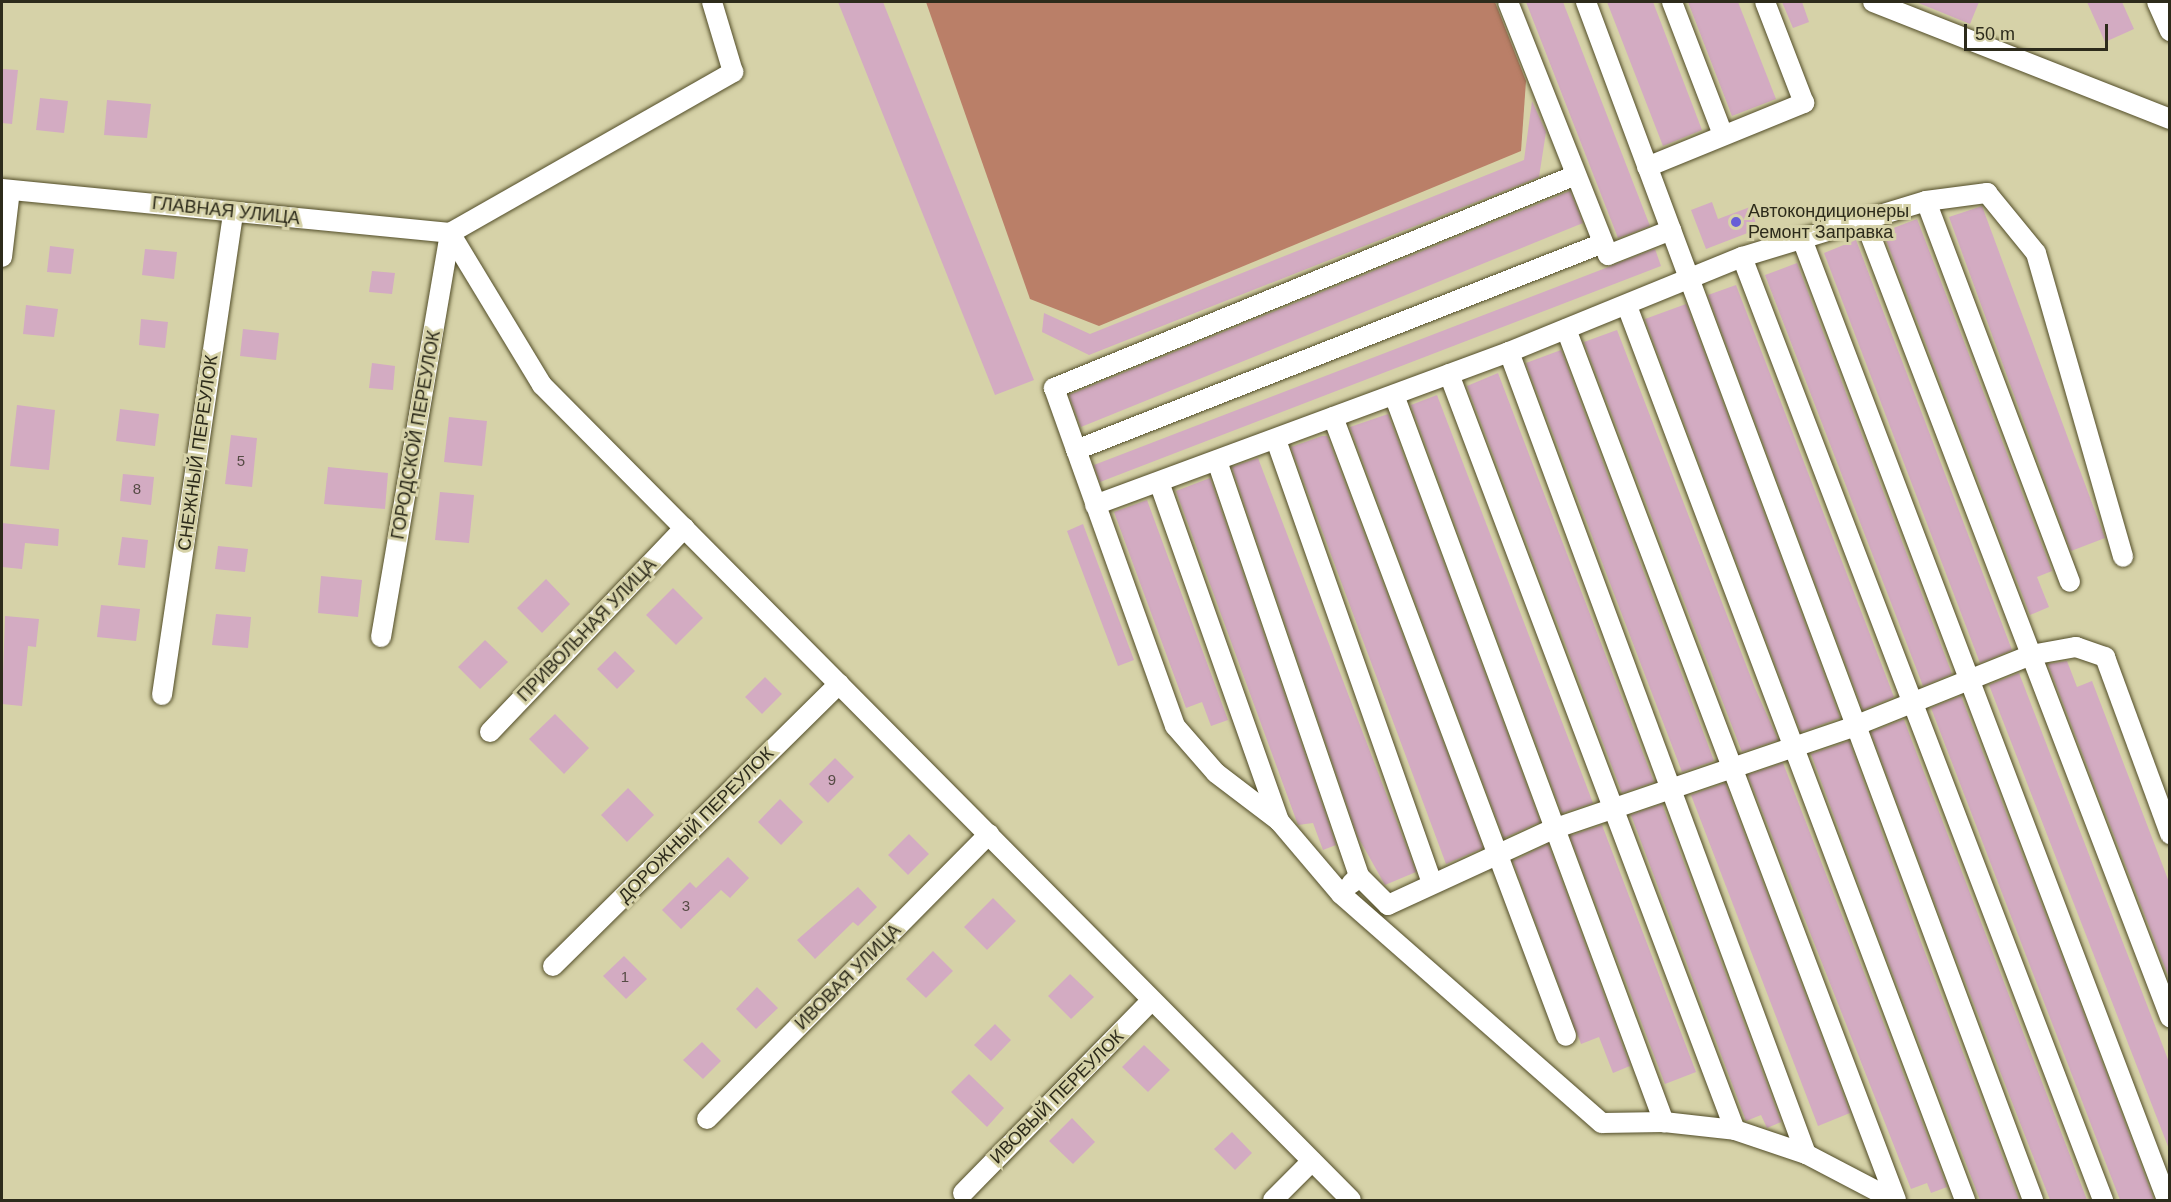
<!DOCTYPE html>
<html>
<head>
<meta charset="utf-8">
<style>
  body { margin:0 }
  #map { position:relative; width:2171px; height:1202px; overflow:hidden; background:#d6d2a8; font-family:Arial,sans-serif }
  div>[style] { position:absolute }
  [style*='--x'] { left:calc(var(--x)*1px); top:calc(var(--y)*1px); width:calc(var(--w)*1px); rotate:calc(var(--a)*1deg) }
  .forest>* { inset:0; background:#ba7f68 }
  .building>* { inset:0; background:#d3abc2 }
  .roads { filter:drop-shadow(0 0 2px #524d28) drop-shadow(0 0 2px #524d28) }
  .minor>* { height:20px; margin:-10px; padding:0 10px; transform-origin:10px; border-radius:10px; background:#fff }
  .dots>* { width:16px; height:16px; translate:-50% -50%; box-sizing:border-box; border:3px solid #d6d2a8; border-radius:50% }
  span { translate:-50% -50%; white-space:nowrap; text-align:center; line-height:1.15; -webkit-text-stroke:6px #d6d2a8; paint-order:stroke }
  .number-label { font-size:15px; color:#564b45 }
  .number-label span { -webkit-text-stroke-width:0 }
  .street-label { font-size:18px; color:#2d2b1b }
  .poi-label { font-size:18px; color:#2d2b1b }
  .left { translate:0 -50%; text-align:left }
  .frame { position:absolute; inset:0; border:3px solid #2d2b1b; pointer-events:none }
  .scale { position:absolute; left:1964px; top:24px; width:144px; height:27px; box-sizing:border-box; border:3px solid #2d2b1b; border-top:0; padding-left:8px; font-size:18px; line-height:21px; white-space:nowrap; color:#2d2b1b; -webkit-text-stroke:4px #d6d2a8; paint-order:stroke }
</style>
</head>
<body>
<div id="map">
  <div class="forest">
    <div style="clip-path:polygon(926px 2px,1495px 2px,1526px 81px,1521px 151px,1099px 326px,1030px 299px)"></div>
  </div>
  <div class="building">
    <div style="clip-path:polygon(838px 2px,883px 2px,1034px 380px,995px 395px)"></div>
    <div style="clip-path:polygon(1526px 2px,1563px 2px,1650px 226px,1618px 238px)"></div>
    <div style="clip-path:polygon(1607px 2px,1653px 2px,1702px 130px,1663px 146px)"></div>
    <div style="clip-path:polygon(1688px 2px,1738px 2px,1776px 99px,1732px 116px)"></div>
    <div style="clip-path:polygon(1782px 2px,1802px 2px,1809px 22px,1793px 28px)"></div>
    <div style="clip-path:polygon(1916px 2px,1979px 2px,1970px 24px)"></div>
    <div style="clip-path:polygon(2087px 2px,2122px 2px,2134px 29px,2105px 42px)"></div>
    <div style="clip-path:polygon(2px 69px,18px 70px,12px 124px,2px 123px)"></div>
    <div style="clip-path:polygon(40px 98px,68px 101px,64px 133px,36px 130px)"></div>
    <div style="clip-path:polygon(107px 100px,151px 104px,147px 138px,104px 135px)"></div>
    <div style="clip-path:polygon(1532px 101px,1546px 132px,1539px 177px,1089px 355px,1042px 332px,1044px 313px,1090px 334px,1524px 160px)"></div>
    <div style="clip-path:polygon(1570px 191px,1583px 223px,1081px 427px,1069px 395px)"></div>
    <div style="clip-path:polygon(1712px 202px,1718px 219px,1750px 207px,1758px 229px,1706px 249px,1691px 210px)"></div>
    <div style="clip-path:polygon(1982px 206px,2105px 538px,2071px 551px,1949px 217px)"></div>
    <div style="clip-path:polygon(1917px 219px,2052px 571px,2037px 577px,2049px 607px,2030px 615px,1883px 232px)"></div>
    <div style="clip-path:polygon(1856px 240px,2012px 650px,1980px 663px,1824px 253px)"></div>
    <div style="clip-path:polygon(50px 246px,74px 249px,71px 274px,47px 272px)"></div>
    <div style="clip-path:polygon(145px 249px,177px 252px,174px 279px,142px 275px)"></div>
    <div style="clip-path:polygon(1655px 249px,1661px 266px,1100px 482px,1094px 465px)"></div>
    <div style="clip-path:polygon(1797px 263px,1952px 674px,1923px 686px,1765px 275px)"></div>
    <div style="clip-path:polygon(372px 271px,395px 273px,392px 294px,369px 292px)"></div>
    <div style="clip-path:polygon(1736px 285px,1894px 697px,1863px 710px,1708px 295px)"></div>
    <div style="clip-path:polygon(1686px 304px,1840px 718px,1801px 732px,1645px 319px)"></div>
    <div style="clip-path:polygon(26px 305px,58px 309px,54px 337px,23px 334px)"></div>
    <div style="clip-path:polygon(141px 319px,168px 322px,165px 348px,139px 345px)"></div>
    <div style="clip-path:polygon(243px 329px,279px 333px,276px 360px,240px 356px)"></div>
    <div style="clip-path:polygon(1617px 330px,1755px 688px,1778px 740px,1742px 752px,1584px 342px)"></div>
    <div style="clip-path:polygon(1561px 350px,1714px 761px,1682px 772px,1526px 363px)"></div>
    <div style="clip-path:polygon(372px 363px,395px 366px,393px 390px,369px 388px)"></div>
    <div style="clip-path:polygon(1498px 373px,1654px 782px,1622px 793px,1467px 386px)"></div>
    <div style="clip-path:polygon(1437px 395px,1593px 803px,1562px 813px,1411px 405px)"></div>
    <div style="clip-path:polygon(17px 405px,55px 410px,49px 470px,10px 466px)"></div>
    <div style="clip-path:polygon(120px 409px,159px 414px,155px 446px,116px 441px)"></div>
    <div style="clip-path:polygon(1388px 414px,1540px 822px,1504px 838px,1350px 427px)"></div>
    <div style="clip-path:polygon(449px 417px,487px 421px,482px 466px,444px 462px)"></div>
    <div style="clip-path:polygon(231px 435px,257px 438px,252px 487px,225px 484px)"></div>
    <div style="clip-path:polygon(1322px 436px,1327px 436px,1483px 848px,1446px 864px,1291px 447px)"></div>
    <div style="clip-path:polygon(1258px 458px,1416px 872px,1385px 885px,1358px 837px,1232px 467px)"></div>
    <div style="clip-path:polygon(328px 467px,388px 473px,385px 509px,324px 504px)"></div>
    <div style="clip-path:polygon(123px 474px,154px 477px,151px 505px,120px 501px)"></div>
    <div style="clip-path:polygon(1210px 478px,1336px 845px,1323px 850px,1313px 823px,1298px 825px,1176px 491px)"></div>
    <div style="clip-path:polygon(440px 492px,474px 495px,469px 543px,435px 540px)"></div>
    <div style="clip-path:polygon(1147px 500px,1228px 720px,1211px 726px,1202px 702px,1186px 708px,1114px 512px)"></div>
    <div style="clip-path:polygon(2px 523px,59px 529px,58px 546px,25px 543px,22px 569px,2px 567px)"></div>
    <div style="clip-path:polygon(1083px 524px,1134px 660px,1118px 666px,1067px 531px)"></div>
    <div style="clip-path:polygon(122px 537px,148px 540px,145px 568px,118px 565px)"></div>
    <div style="clip-path:polygon(218px 546px,248px 549px,245px 572px,215px 569px)"></div>
    <div style="clip-path:polygon(321px 576px,362px 580px,358px 617px,318px 613px)"></div>
    <div style="clip-path:polygon(546px 579px,570px 604px,542px 633px,517px 608px)"></div>
    <div style="clip-path:polygon(673px 588px,703px 618px,676px 645px,646px 615px)"></div>
    <div style="clip-path:polygon(101px 605px,140px 609px,136px 641px,97px 637px)"></div>
    <div style="clip-path:polygon(216px 614px,251px 617px,248px 648px,212px 645px)"></div>
    <div style="clip-path:polygon(5px 616px,39px 619px,36px 647px,28px 646px,22px 706px,2px 704px)"></div>
    <div style="clip-path:polygon(485px 640px,508px 662px,480px 689px,458px 667px)"></div>
    <div style="clip-path:polygon(615px 651px,635px 671px,617px 689px,597px 669px)"></div>
    <div style="clip-path:polygon(2067px 661px,2077px 687px,2092px 681px,2169px 882px,2169px 978px,2048px 664px)"></div>
    <div style="clip-path:polygon(2019px 673px,2169px 1062px,2169px 1149px,1989px 685px)"></div>
    <div style="clip-path:polygon(765px 677px,782px 694px,762px 714px,745px 697px)"></div>
    <div style="clip-path:polygon(1961px 696px,2081px 1007px,2154px 1200px,2120px 1200px,1931px 708px)"></div>
    <div style="clip-path:polygon(555px 714px,589px 748px,564px 774px,529px 739px)"></div>
    <div style="clip-path:polygon(1902px 720px,1904px 720px,2087px 1200px,2050px 1200px,1946px 932px,1871px 732px)"></div>
    <div style="clip-path:polygon(1849px 741px,1921px 942px,2019px 1200px,1980px 1200px,1876px 930px,1811px 754px)"></div>
    <div style="clip-path:polygon(835px 758px,854px 777px,828px 803px,809px 784px)"></div>
    <div style="clip-path:polygon(1783px 763px,1947px 1187px,1931px 1193px,1927px 1183px,1911px 1189px,1748px 775px)"></div>
    <div style="clip-path:polygon(1725px 783px,1850px 1113px,1818px 1126px,1691px 795px)"></div>
    <div style="clip-path:polygon(628px 788px,654px 815px,627px 842px,601px 815px)"></div>
    <div style="clip-path:polygon(780px 799px,803px 822px,781px 845px,758px 822px)"></div>
    <div style="clip-path:polygon(1662px 804px,1781px 1122px,1767px 1128px,1761px 1115px,1746px 1121px,1631px 815px)"></div>
    <div style="clip-path:polygon(1602px 825px,1696px 1072px,1665px 1084px,1570px 836px)"></div>
    <div style="clip-path:polygon(909px 834px,929px 854px,908px 875px,888px 855px)"></div>
    <div style="clip-path:polygon(1548px 844px,1630px 1066px,1613px 1073px,1599px 1037px,1581px 1044px,1513px 861px)"></div>
    <div style="clip-path:polygon(728px 857px,749px 878px,730px 898px,721px 890px,681px 929px,662px 910px,690px 882px,696px 888px)"></div>
    <div style="clip-path:polygon(858px 887px,877px 907px,858px 926px,853px 922px,815px 959px,797px 940px)"></div>
    <div style="clip-path:polygon(993px 898px,1016px 921px,987px 950px,964px 927px)"></div>
    <div style="clip-path:polygon(933px 951px,953px 971px,926px 998px,906px 979px)"></div>
    <div style="clip-path:polygon(624px 956px,647px 979px,626px 999px,603px 976px)"></div>
    <div style="clip-path:polygon(1070px 974px,1094px 997px,1071px 1019px,1048px 996px)"></div>
    <div style="clip-path:polygon(757px 987px,778px 1008px,756px 1029px,736px 1009px)"></div>
    <div style="clip-path:polygon(995px 1024px,1011px 1040px,991px 1061px,974px 1045px)"></div>
    <div style="clip-path:polygon(702px 1042px,721px 1061px,703px 1079px,683px 1060px)"></div>
    <div style="clip-path:polygon(1144px 1045px,1170px 1070px,1148px 1092px,1122px 1067px)"></div>
    <div style="clip-path:polygon(969px 1074px,1004px 1108px,987px 1127px,951px 1092px)"></div>
    <div style="clip-path:polygon(1072px 1118px,1095px 1142px,1073px 1164px,1049px 1141px)"></div>
    <div style="clip-path:polygon(1232px 1132px,1252px 1153px,1235px 1170px,1214px 1149px)"></div>
  </div>
  <div class="roads">
    <div class="minor">
      <div style="--x:1508;--y:2;--w:272;--a:68.4"></div>
      <div style="--x:1608;--y:255;--w:68;--a:-21.6"></div>
      <div style="--x:1586;--y:2;--w:1279;--a:69.54"></div>
      <div style="--x:1672;--y:2;--w:139;--a:69"></div>
      <div style="--x:1873;--y:2;--w:319;--a:21.5"></div>
      <div style="--x:2157;--y:2;--w:32;--a:66"></div>
      <div style="--x:1647;--y:167;--w:170;--a:-22.2"></div>
      <div style="--x:1804;--y:103;--w:108;--a:-111.1"></div>
      <div style="--x:1576;--y:175;--w:564;--a:157.8"></div>
      <div style="--x:1054;--y:388;--w:359;--a:70.3"></div>
      <div style="--x:1175;--y:726;--w:62;--a:48.9"></div>
      <div style="--x:1216;--y:773;--w:79;--a:37.3"></div>
      <div style="--x:1279;--y:821;--w:96;--a:49.7"></div>
      <div style="--x:1341;--y:894;--w:347;--a:41.3"></div>
      <div style="--x:1602;--y:1123;--w:62;--a:-0.9"></div>
      <div style="--x:1664;--y:1122;--w:71;--a:6.4"></div>
      <div style="--x:1735;--y:1130;--w:75;--a:18.7"></div>
      <div style="--x:1806;--y:1154;--w:99;--a:27.6"></div>
      <div style="--x:2;--y:189;--w:450;--a:5.6"></div>
      <div style="--x:1926;--y:201;--w:407;--a:69.3"></div>
      <div style="--x:1864;--y:219;--w:855;--a:69.02"></div>
      <div style="--x:450;--y:233;--w:178;--a:58.8"></div>
      <div style="--x:542;--y:385;--w:1148;--a:45.21"></div>
      <div style="--x:450;--y:233;--w:326;--a:-29.6"></div>
      <div style="--x:733;--y:72;--w:73;--a:-106.7"></div>
      <div style="--x:1802;--y:239;--w:1028;--a:69.2"></div>
      <div style="--x:2;--y:257;--w:67;--a:-83.2"></div>
      <div style="--x:1742;--y:257;--w:1010;--a:69.05"></div>
      <div style="--x:1627;--y:306;--w:956;--a:69.29"></div>
      <div style="--x:1566;--y:329;--w:931;--a:69.25"></div>
      <div style="--x:1509;--y:352;--w:855;--a:69.68"></div>
      <div style="--x:1449;--y:374;--w:808;--a:69.28"></div>
      <div style="--x:1394;--y:395;--w:776;--a:69.63"></div>
      <div style="--x:1333;--y:417;--w:661;--a:69.37"></div>
      <div style="--x:1276;--y:440;--w:469;--a:70.6"></div>
      <div style="--x:1076;--y:450;--w:566;--a:-21.44"></div>
      <div style="--x:1217;--y:461;--w:439;--a:71.1"></div>
      <div style="--x:1359;--y:876;--w:11;--a:135"></div>
      <div style="--x:1159;--y:482;--w:360;--a:70.5"></div>
      <div style="--x:1095;--y:505;--w:441;--a:-20.3"></div>
      <div style="--x:1509;--y:352;--w:252;--a:-22.2"></div>
      <div style="--x:1742;--y:257;--w:192;--a:-16.9"></div>
      <div style="--x:1926;--y:201;--w:62;--a:-7.5"></div>
      <div style="--x:1987;--y:193;--w:77;--a:50.8"></div>
      <div style="--x:2036;--y:253;--w:316;--a:74"></div>
      <div style="--x:381;--y:637;--w:410;--a:-80.3"></div>
      <div style="--x:162;--y:695;--w:488;--a:-81.6"></div>
      <div style="--x:490;--y:732;--w:282;--a:-46.4"></div>
      <div style="--x:1359;--y:876;--w:41;--a:45"></div>
      <div style="--x:1388;--y:905;--w:182;--a:-24.7"></div>
      <div style="--x:1553;--y:829;--w:316;--a:-18.8"></div>
      <div style="--x:1852;--y:727;--w:193;--a:-21.9"></div>
      <div style="--x:2031;--y:655;--w:46;--a:-10.1"></div>
      <div style="--x:2076;--y:647;--w:31;--a:19"></div>
      <div style="--x:2105;--y:657;--w:189;--a:69.8"></div>
      <div style="--x:553;--y:966;--w:402;--a:-44.6"></div>
      <div style="--x:707;--y:1119;--w:401;--a:-45.3"></div>
      <div style="--x:963;--y:1193;--w:269;--a:-45.6"></div>
      <div style="--x:1273;--y:1200;--w:55;--a:-45"></div>
    </div>
  </div>
  <div class="dots">
    <div style="left:1736px;top:222px;background:#685ed7"></div>
  </div>
  <div class="number-label">
    <span style="left:241px;top:461px">5</span>
    <span style="left:137px;top:489px">8</span>
    <span style="left:832px;top:780px">9</span>
    <span style="left:686px;top:906px">3</span>
    <span style="left:625px;top:977px">1</span>
  </div>
  <div class="street-label">
    <span style="left:226px;top:211px;rotate:6deg">ГЛАВНАЯ УЛИЦА</span>
    <span style="left:416px;top:435px;rotate:-80deg">ГОРОДСКОЙ ПЕРЕУЛОК</span>
    <span style="left:198px;top:453px;rotate:-82deg">СНЕЖНЫЙ ПЕРЕУЛОК</span>
    <span style="left:587px;top:630px;rotate:-46deg">ПРИВОЛЬНАЯ УЛИЦА</span>
    <span style="left:696px;top:825px;rotate:-45deg">ДОРОЖНЫЙ ПЕРЕУЛОК</span>
    <span style="left:848px;top:977px;rotate:-45deg">ИВОВАЯ УЛИЦА</span>
    <span style="left:1057px;top:1097px;rotate:-45deg">ИВОВЫЙ ПЕРЕУЛОК</span>
  </div>
  <div class="poi-label">
    <span class="left" style="left:1748px;top:222px">Автокондиционеры<br>Ремонт Заправка</span>
  </div>
  <div class="frame"></div>
  <div class="scale">50 m</div>
</div>
</body>
</html>
